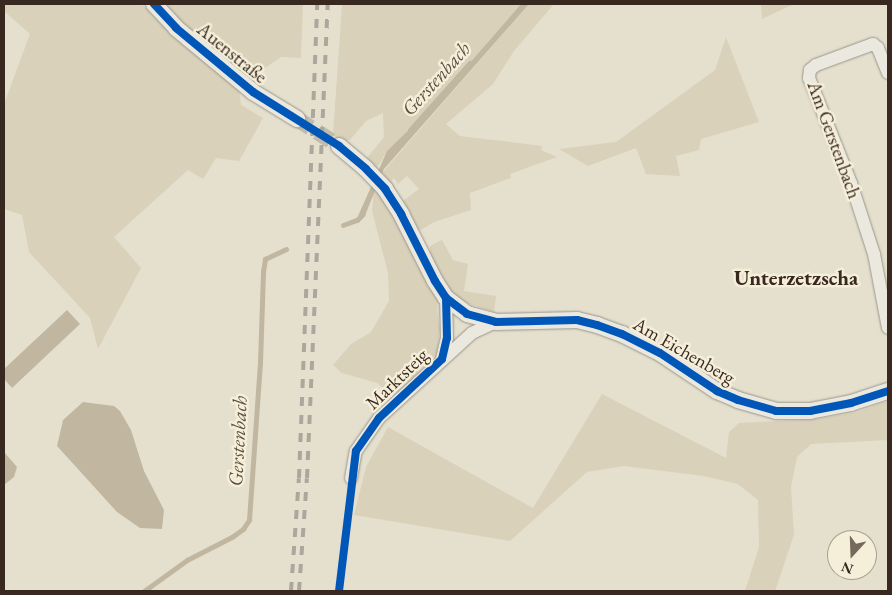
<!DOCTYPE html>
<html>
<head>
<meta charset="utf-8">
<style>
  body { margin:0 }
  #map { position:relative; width:892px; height:595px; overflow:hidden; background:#e5e0ce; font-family:"EB Garamond",serif }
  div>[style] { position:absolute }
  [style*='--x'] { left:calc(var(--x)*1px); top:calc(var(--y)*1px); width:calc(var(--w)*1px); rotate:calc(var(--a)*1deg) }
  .green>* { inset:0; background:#d9d1b9 }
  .water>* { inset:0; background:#c1b7a0 }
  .stream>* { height:4.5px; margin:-2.25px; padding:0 2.25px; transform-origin:2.25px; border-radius:2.25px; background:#c1b7a0 }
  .tertiary-tunnel>* { height:16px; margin-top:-8px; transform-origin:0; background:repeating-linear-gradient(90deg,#c2bbab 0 16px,transparent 0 24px) }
  .roads { filter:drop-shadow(0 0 1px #9a958a) drop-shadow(0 0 1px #9a958a) }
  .minor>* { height:12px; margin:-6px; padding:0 6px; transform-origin:6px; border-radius:6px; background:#ebe8df }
  .tertiary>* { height:16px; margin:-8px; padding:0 8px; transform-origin:8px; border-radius:8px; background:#ebe8df }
  .rail>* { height:4px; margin-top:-2px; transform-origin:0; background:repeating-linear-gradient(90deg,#aba79f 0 9px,transparent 0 18px) }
  .cycleway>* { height:8px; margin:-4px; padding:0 4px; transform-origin:4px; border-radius:4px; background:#0057b8 }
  span { translate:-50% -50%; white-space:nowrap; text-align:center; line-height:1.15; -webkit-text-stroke:5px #f5eed9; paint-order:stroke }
  .street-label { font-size:19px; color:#382820 }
  .water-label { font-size:20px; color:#5c4e40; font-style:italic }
  .quarter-label { font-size:21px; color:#382820; font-weight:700 }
  .frame { position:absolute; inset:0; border:5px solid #382820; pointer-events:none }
  .north { position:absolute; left:827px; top:530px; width:50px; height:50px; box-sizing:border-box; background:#f5eed9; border:1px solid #a99f8f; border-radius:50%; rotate:200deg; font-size:14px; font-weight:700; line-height:20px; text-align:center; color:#382820 }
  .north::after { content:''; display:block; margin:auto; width:18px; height:22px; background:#75685d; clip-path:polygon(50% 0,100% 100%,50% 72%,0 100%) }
</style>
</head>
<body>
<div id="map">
  <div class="green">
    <div style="clip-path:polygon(4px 4px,142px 4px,172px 35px,239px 90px,241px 105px,263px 118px,239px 161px,216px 158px,203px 179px,188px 170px,114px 237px,141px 268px,98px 349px,90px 318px,29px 252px,22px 215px,4px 209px,4px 104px,30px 34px,4px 11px)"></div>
    <div style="clip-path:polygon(162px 4px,303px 4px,301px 58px,281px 57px,249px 79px,211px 50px)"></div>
    <div style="clip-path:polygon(342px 4px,521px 4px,427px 112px,387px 151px,377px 168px,367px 158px,384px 137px,383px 113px,366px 121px,350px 140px,342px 141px,333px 135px)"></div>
    <div style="clip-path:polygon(529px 4px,554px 4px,514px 51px,493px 84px,446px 124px,460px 136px,542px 146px,541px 150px,557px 157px,510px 174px,511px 178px,470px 193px,471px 210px,434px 222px,421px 230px,417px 229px,401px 205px,403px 201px,419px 189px,407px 176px,398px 184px,394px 178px,391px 181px,395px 187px,392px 190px,389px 181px,382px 173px)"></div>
    <div style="clip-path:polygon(761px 4px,794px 4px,762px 19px)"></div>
    <div style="clip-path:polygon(726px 37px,759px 122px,701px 139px,699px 150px,676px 156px,680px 176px,646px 174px,636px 148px,588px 166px,559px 149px,616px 142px,715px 70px)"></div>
    <div style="clip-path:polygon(374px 190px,381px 197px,382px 196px,438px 300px,437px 311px,440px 329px,437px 353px,395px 397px,377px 383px,342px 373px,333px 365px,351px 344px,371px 332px,389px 301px,388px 273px,372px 211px)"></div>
    <div style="clip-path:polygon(442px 240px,453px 260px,468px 264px,464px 291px,496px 296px,494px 312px,464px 302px,448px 289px,430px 255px,430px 246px)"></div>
    <div style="clip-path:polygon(602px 394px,726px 458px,729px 432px,739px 423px,818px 419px,857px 412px,888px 401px,888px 440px,811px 444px,797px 457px,791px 487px,794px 535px,775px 591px,745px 591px,759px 547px,758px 500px,738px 484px,704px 476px,624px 466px,587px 472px,510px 541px,354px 515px,366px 467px,388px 427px,533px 508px)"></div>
  </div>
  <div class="water">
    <div style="clip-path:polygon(521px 4px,529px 4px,384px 169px,366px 213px,361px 220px,358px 216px,387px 151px,427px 112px)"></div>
    <div style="clip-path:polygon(67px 310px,80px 324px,12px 388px,4px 379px,4px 369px)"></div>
    <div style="clip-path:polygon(83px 402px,114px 406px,120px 411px,131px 430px,144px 471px,164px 510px,162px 529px,140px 528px,117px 512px,57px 446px,63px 420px)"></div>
    <div style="clip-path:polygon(4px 452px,17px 467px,14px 477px,4px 485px)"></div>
  </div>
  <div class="stream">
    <div style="--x:410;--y:130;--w:90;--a:-48.2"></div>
    <div style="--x:343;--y:225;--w:15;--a:-20"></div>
    <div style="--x:357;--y:220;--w:8;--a:-45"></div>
    <div style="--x:144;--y:591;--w:53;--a:-35.8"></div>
    <div style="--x:187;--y:560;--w:51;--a:-27.1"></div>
    <div style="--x:232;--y:537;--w:14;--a:-36"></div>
    <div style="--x:243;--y:529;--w:11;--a:-56"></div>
    <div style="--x:249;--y:520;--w:157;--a:-86"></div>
    <div style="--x:260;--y:363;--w:91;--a:-88.1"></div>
    <div style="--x:263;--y:272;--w:13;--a:-81"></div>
    <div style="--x:265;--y:259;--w:23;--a:-25"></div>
  </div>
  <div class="tertiary-tunnel">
    <div style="--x:297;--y:119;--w:50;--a:32.7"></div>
  </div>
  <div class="roads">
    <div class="minor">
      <div style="--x:888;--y:73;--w:27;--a:-112"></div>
      <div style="--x:878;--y:48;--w:6;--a:-141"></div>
      <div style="--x:873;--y:44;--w:61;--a:159.8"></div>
      <div style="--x:816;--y:65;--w:8;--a:140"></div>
      <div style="--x:810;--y:70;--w:8;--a:97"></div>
      <div style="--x:809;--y:78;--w:113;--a:68.2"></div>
      <div style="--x:851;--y:183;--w:75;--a:72.1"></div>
      <div style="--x:874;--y:254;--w:75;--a:79.3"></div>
      <div style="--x:442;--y:359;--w:22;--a:-77"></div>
      <div style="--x:447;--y:338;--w:40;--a:-91.4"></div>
      <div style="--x:351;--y:478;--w:27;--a:-80"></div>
      <div style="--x:356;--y:451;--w:40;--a:-55.1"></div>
      <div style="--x:379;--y:418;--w:126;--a:-42.4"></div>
      <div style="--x:472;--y:333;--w:26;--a:-25"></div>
    </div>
    <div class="tertiary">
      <div style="--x:154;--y:4;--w:33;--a:47"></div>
      <div style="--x:176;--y:28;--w:100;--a:39.7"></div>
      <div style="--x:253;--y:92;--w:52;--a:31.5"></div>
      <div style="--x:339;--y:146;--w:35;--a:40"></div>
      <div style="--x:366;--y:169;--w:28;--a:46"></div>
      <div style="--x:385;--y:189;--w:30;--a:57"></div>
      <div style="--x:401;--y:214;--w:75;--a:63.1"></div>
      <div style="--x:435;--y:281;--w:20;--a:57"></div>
      <div style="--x:446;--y:298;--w:26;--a:37"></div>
      <div style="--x:467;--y:314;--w:30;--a:15"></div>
      <div style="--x:496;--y:322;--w:81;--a:-1.4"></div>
      <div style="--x:577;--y:320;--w:21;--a:14"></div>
      <div style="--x:597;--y:325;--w:27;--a:20"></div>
      <div style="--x:622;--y:334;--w:42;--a:26.6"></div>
      <div style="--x:660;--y:353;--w:69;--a:33.7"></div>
      <div style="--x:717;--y:391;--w:23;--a:23"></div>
      <div style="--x:738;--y:400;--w:40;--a:16"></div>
      <div style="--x:776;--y:411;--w:34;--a:0"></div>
      <div style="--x:810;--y:411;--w:42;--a:-11"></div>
      <div style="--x:851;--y:403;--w:39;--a:-18"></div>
    </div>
  </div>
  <div class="rail">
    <div style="--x:291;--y:591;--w:113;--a:-86"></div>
    <div style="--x:299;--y:478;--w:474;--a:-87.8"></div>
    <div style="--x:299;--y:591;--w:113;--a:-86"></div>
    <div style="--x:307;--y:478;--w:474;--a:-87.5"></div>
  </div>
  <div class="cycleway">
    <div style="--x:154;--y:4;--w:33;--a:47"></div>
    <div style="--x:176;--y:28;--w:100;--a:39.7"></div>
    <div style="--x:253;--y:92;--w:102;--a:32.1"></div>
    <div style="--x:339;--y:146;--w:35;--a:40"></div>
    <div style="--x:366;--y:169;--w:28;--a:46"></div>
    <div style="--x:385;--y:189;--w:30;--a:57"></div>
    <div style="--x:401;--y:214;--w:75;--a:63.1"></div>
    <div style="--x:435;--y:281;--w:20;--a:57"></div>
    <div style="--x:446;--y:298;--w:26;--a:37"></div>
    <div style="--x:467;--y:314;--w:30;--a:15"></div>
    <div style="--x:496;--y:322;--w:81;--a:-1.4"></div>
    <div style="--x:577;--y:320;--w:21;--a:14"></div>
    <div style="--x:597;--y:325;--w:27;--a:20"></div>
    <div style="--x:622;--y:334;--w:42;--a:26.6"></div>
    <div style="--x:660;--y:353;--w:69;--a:33.7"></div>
    <div style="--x:717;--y:391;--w:23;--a:23"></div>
    <div style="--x:738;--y:400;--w:40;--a:16"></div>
    <div style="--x:776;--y:411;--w:34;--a:0"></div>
    <div style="--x:810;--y:411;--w:42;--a:-11"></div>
    <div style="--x:851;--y:403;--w:39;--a:-18"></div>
    <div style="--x:339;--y:591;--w:141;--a:-83.1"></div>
    <div style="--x:356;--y:451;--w:40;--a:-55.1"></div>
    <div style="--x:379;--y:418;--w:86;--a:-43.1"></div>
    <div style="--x:442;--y:359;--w:22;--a:-77"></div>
    <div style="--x:447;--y:338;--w:40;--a:-91.4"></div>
  </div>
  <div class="street-label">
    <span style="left:232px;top:53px;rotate:39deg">Auenstraße</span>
    <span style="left:834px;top:140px;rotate:70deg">Am Gerstenbach</span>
    <span style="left:684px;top:351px;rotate:30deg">Am Eichenberg</span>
    <span style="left:397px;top:379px;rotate:-44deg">Marktsteig</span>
  </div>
  <div class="water-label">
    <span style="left:436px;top:79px;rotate:-48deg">Gerstenbach</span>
    <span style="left:238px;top:441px;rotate:-87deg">Gerstenbach</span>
  </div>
  <div class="quarter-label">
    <span style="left:796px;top:278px">Unterzetzscha</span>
  </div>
  <div class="frame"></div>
  <div class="north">N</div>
</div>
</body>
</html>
